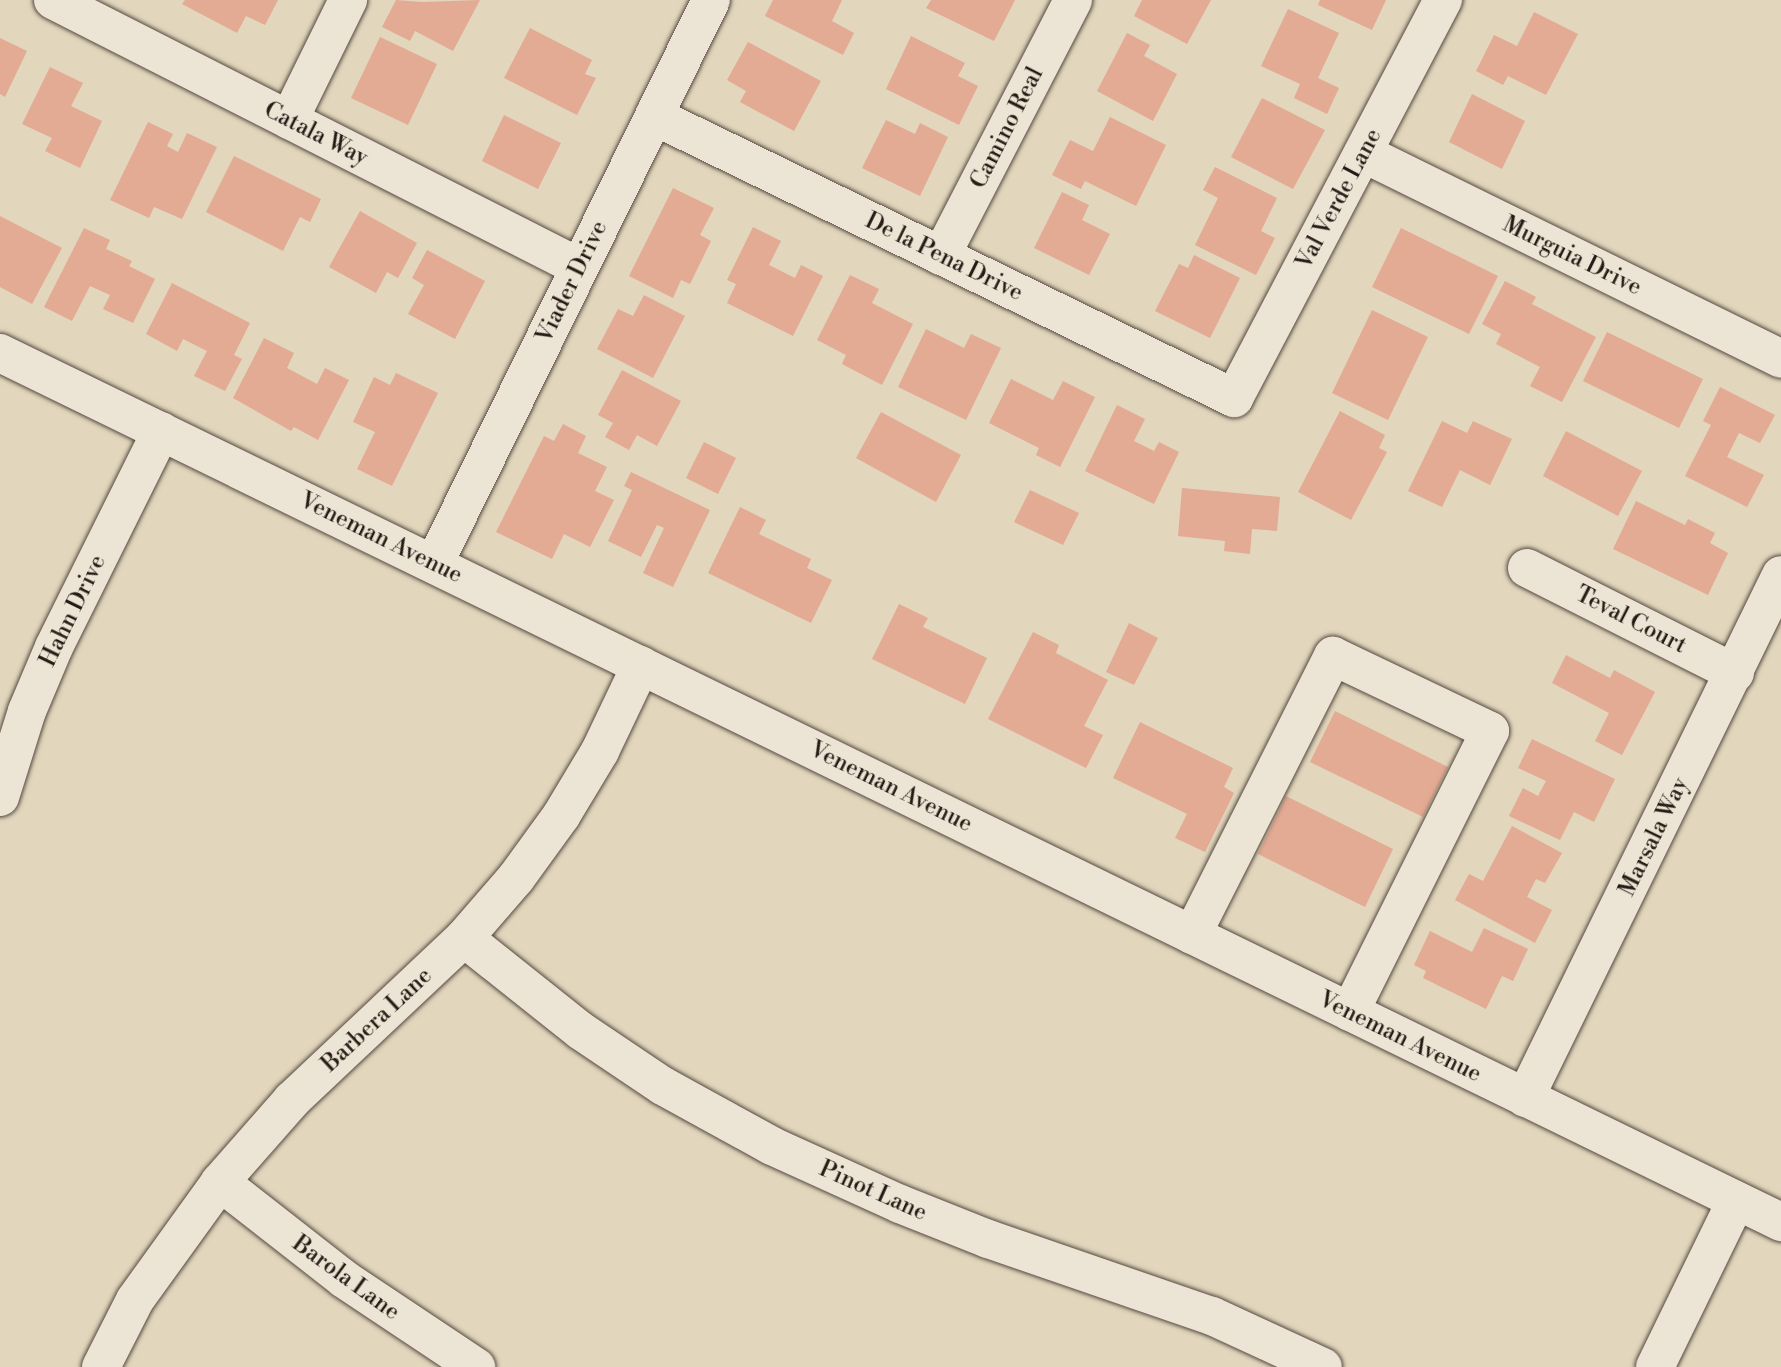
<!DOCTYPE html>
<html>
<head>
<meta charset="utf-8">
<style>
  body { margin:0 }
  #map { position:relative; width:1781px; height:1367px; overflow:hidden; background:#e2d6bd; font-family:"Libre Bodoni",serif }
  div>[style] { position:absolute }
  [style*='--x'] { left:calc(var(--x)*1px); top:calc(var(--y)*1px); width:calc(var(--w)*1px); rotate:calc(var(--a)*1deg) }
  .building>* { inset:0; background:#e3aa94 }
  .roads { filter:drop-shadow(0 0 2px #55493f) drop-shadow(0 0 2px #55493f) }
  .minor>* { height:38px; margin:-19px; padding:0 19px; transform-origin:19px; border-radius:19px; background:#ece4d4 }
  span { translate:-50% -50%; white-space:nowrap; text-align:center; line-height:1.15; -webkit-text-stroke:5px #ece4d4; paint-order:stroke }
  .street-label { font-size:23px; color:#261a15 }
</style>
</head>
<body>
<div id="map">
  <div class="building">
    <div style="clip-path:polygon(185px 0,278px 0,265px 25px,246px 16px,237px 33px,182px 4px)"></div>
    <div style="clip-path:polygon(396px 0,422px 2px,480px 0,453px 51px,415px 31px,410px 41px,382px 27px)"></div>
    <div style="clip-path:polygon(773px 0,842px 0,832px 21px,854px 33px,843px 55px,765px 16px)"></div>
    <div style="clip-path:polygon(931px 0,1015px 0,994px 41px,926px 8px)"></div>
    <div style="clip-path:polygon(1142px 0,1211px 0,1187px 44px,1134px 16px)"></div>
    <div style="clip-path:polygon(1320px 0,1386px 0,1372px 30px,1318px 5px)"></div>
    <div style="clip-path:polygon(1288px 9px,1339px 33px,1318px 78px,1339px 88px,1327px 114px,1294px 98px,1300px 84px,1261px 66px)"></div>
    <div style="clip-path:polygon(1534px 12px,1578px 34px,1546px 95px,1508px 76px,1503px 85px,1476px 71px,1494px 35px,1517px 46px)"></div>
    <div style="clip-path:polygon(530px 28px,592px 60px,585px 74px,596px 78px,577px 115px,504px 78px)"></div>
    <div style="clip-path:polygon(1127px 33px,1150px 45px,1144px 56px,1177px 74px,1153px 121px,1097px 91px)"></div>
    <div style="clip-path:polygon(911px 36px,965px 63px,958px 76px,978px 86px,959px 125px,886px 89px)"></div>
    <div style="clip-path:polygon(380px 37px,437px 64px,408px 125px,351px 98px)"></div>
    <div style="clip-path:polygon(0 38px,27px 51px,5px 97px,0 94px)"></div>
    <div style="clip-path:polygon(748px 42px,821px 81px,794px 131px,740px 102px,746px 91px,727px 80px)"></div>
    <div style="clip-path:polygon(50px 67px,83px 83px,71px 106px,102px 121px,80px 168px,45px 151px,52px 138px,22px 124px)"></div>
    <div style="clip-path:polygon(1472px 94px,1525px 121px,1502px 169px,1449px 142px)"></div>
    <div style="clip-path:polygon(1262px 98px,1325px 130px,1293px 189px,1231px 157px)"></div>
    <div style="clip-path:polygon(504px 115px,561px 143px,538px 189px,482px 161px)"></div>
    <div style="clip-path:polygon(1110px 117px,1166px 145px,1136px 206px,1085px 181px,1081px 189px,1052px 175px,1070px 140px,1093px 151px)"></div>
    <div style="clip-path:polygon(886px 120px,915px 134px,920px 123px,948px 137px,920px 196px,862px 168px)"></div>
    <div style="clip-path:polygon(148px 122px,173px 134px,167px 146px,178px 152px,187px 133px,217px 147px,182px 219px,154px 207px,149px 218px,110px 200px)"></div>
    <div style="clip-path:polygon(234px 156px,321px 199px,310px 222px,300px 217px,283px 251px,206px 212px)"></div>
    <div style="clip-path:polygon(1215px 167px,1277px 198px,1261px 231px,1275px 238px,1256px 275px,1195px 245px,1218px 198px,1203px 190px)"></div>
    <div style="clip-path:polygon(673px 188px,714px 208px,700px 235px,711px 241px,690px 284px,681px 280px,673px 298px,629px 276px)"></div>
    <div style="clip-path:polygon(1062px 192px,1089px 205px,1082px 220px,1110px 234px,1089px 275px,1034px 248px)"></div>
    <div style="clip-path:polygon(360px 211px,417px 243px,398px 278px,387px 272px,376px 293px,329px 267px)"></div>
    <div style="clip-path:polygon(0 216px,62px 248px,32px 304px,0 287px)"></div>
    <div style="clip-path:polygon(753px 227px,781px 241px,769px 265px,795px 278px,801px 265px,823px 276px,793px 336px,727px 303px,736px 284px,727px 280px)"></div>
    <div style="clip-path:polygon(84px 228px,110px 240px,106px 249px,132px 261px,129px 266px,155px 279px,133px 323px,103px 309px,110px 295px,90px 286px,72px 321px,44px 307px)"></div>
    <div style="clip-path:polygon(1401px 228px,1498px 276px,1469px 334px,1372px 287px)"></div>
    <div style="clip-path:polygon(427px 250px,485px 281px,455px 339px,408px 314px,424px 285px,412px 278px)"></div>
    <div style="clip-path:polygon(1194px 255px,1240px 278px,1210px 338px,1155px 311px,1179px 264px,1188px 268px)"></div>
    <div style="clip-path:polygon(850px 275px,879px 289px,872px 303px,913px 324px,882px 385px,842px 364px,846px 355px,817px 340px)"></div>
    <div style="clip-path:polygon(1505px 281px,1536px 297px,1532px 304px,1596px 337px,1562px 402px,1530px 386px,1540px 367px,1496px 344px,1501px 334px,1482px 324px)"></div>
    <div style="clip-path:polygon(172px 283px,250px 323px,234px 355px,242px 359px,225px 391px,194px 376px,207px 351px,183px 339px,177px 351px,146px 334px)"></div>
    <div style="clip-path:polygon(644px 295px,685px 316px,653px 378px,597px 349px,618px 309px,633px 316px)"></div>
    <div style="clip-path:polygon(1372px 310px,1428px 337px,1388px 420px,1332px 393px)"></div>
    <div style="clip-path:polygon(926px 329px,964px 348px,971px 334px,1001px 348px,966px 420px,898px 387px)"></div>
    <div style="clip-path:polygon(1607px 332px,1703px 379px,1679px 428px,1583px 381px)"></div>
    <div style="clip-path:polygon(264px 338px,294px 353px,287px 368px,317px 384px,325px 368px,349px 380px,318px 440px,294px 427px,291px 431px,233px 398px)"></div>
    <div style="clip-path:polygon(622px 370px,681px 401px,657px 446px,637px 435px,629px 450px,605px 437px,613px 423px,598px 415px)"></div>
    <div style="clip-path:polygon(396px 373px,438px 393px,392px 486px,357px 469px,375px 432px,353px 422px,374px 377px,390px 385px)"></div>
    <div style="clip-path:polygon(1011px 379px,1053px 400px,1063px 381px,1095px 397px,1060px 467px,1036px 455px,1039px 448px,989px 423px)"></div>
    <div style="clip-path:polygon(1720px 387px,1775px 415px,1760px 443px,1739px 433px,1727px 457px,1764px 475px,1747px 507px,1685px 476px,1711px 425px,1703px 421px)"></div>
    <div style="clip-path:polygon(1117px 405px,1145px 419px,1134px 441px,1154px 451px,1159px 442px,1179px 452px,1154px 504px,1085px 471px)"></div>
    <div style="clip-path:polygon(1340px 411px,1385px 435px,1379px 448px,1387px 452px,1351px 520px,1298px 492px)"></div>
    <div style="clip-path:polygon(881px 412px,961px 455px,936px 502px,856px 458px)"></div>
    <div style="clip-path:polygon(1442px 421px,1467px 433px,1473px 421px,1512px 439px,1490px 485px,1460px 470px,1442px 507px,1408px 491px)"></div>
    <div style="clip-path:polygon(563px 424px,586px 436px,578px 453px,607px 467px,595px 491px,614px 500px,590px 547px,564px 534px,552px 559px,496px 532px,544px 436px,554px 441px)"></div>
    <div style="clip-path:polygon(1566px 431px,1642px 471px,1618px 516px,1543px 476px)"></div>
    <div style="clip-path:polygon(704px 442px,736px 458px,718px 494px,686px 478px)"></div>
    <div style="clip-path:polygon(631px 472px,710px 510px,673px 587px,643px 573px,664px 528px,657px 525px,641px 557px,608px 541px,632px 490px,624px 486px)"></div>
    <div style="clip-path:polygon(1182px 488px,1280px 497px,1277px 531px,1252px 529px,1250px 554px,1224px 551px,1225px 541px,1178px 536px)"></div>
    <div style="clip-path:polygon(1030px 490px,1079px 513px,1063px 545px,1014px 522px)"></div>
    <div style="clip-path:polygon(1636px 501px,1685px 525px,1688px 519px,1715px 533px,1710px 543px,1728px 553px,1708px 595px,1613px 549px)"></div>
    <div style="clip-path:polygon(740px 507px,766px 520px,759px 534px,811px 559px,807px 568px,832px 580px,811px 623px,708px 573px)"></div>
    <div style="clip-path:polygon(899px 604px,928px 618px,923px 627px,987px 658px,965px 704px,872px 659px)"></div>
    <div style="clip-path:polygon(1129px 623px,1158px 638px,1134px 685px,1106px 672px)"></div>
    <div style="clip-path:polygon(1033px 632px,1059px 645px,1056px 653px,1108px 680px,1084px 726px,1103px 735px,1086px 768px,988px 719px)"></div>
    <div style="clip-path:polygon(1566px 655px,1610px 678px,1614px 670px,1655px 692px,1622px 755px,1595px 741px,1609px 713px,1552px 683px)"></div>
    <div style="clip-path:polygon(1335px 711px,1448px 767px,1423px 817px,1310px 762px)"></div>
    <div style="clip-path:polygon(1140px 722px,1233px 768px,1224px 787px,1234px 793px,1205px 852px,1175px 838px,1187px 814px,1113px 778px)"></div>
    <div style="clip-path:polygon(1532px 739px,1615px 779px,1594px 822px,1574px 812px,1560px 840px,1509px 816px,1523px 788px,1538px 796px,1546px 781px,1518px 768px)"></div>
    <div style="clip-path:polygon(1286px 796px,1393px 849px,1365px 907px,1258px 854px)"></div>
    <div style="clip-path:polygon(1512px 826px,1562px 853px,1545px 883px,1536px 879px,1527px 897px,1552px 910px,1535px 943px,1455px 900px,1469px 874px,1483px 881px)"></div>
    <div style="clip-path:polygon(1484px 928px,1528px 949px,1513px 981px,1502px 976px,1486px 1009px,1423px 978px,1426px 971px,1414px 965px,1430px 931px,1472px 952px)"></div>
  </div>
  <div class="roads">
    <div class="minor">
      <div style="--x:53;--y:0;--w:590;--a:26.91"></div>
      <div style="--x:654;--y:116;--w:645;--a:25.93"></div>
      <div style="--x:1234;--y:398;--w:450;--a:-62.3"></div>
      <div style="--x:289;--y:120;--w:134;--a:-63.8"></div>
      <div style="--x:1363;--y:153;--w:466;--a:26.2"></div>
      <div style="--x:941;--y:256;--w:288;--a:-62.7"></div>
      <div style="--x:0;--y:353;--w:1982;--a:26.01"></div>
      <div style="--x:434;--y:564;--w:628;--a:-63.84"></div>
      <div style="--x:1527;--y:568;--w:233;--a:26.8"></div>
      <div style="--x:0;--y:797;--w:90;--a:-72.6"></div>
      <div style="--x:27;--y:711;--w:69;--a:-67.1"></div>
      <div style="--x:54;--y:647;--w:241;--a:-63.6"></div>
      <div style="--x:1192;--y:935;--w:313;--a:-63.2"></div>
      <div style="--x:1333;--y:656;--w:174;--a:25.5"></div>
      <div style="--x:1490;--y:731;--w:314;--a:116.5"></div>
      <div style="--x:464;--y:938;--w:149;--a:38.5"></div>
      <div style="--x:581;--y:1031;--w:99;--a:33.9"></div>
      <div style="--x:663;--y:1086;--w:124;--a:28.8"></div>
      <div style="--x:772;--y:1146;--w:141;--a:24.4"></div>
      <div style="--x:900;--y:1204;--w:95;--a:21.7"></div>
      <div style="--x:988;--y:1239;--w:237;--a:19"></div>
      <div style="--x:1212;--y:1316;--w:122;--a:24.7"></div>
      <div style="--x:1525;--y:1098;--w:582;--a:-63.92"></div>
      <div style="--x:220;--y:1182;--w:157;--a:38"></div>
      <div style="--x:344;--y:1279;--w:159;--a:33.7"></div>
      <div style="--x:101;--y:1367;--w:75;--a:-63.1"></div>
      <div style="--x:135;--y:1300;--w:145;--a:-54.2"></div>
      <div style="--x:220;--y:1182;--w:109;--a:-48.7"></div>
      <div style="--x:292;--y:1100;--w:236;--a:-43.3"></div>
      <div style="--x:464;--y:938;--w:79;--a:-49.1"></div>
      <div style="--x:516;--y:878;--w:77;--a:-54"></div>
      <div style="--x:561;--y:816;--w:76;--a:-59"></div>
      <div style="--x:600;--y:751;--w:95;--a:-64.5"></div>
      <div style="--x:1655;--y:1367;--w:185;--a:-64"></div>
    </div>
  </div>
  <div class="street-label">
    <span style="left:1007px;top:128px;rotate:-63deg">Camino Real</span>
    <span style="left:316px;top:134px;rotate:27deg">Catala Way</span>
    <span style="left:1339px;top:199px;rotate:-62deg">Val Verde Lane</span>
    <span style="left:1572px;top:256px;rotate:26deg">Murguia Drive</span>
    <span style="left:944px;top:257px;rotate:26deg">De la Pena Drive</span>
    <span style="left:572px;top:282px;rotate:-64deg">Viader Drive</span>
    <span style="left:381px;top:538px;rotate:26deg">Veneman Avenue</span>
    <span style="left:73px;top:611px;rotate:-64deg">Hahn Drive</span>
    <span style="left:1631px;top:620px;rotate:27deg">Teval Court</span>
    <span style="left:891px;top:787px;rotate:26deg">Veneman Avenue</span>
    <span style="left:1654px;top:837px;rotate:-64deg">Marsala Way</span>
    <span style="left:377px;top:1020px;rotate:-43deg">Barbera Lane</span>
    <span style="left:1400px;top:1037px;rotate:26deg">Veneman Avenue</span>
    <span style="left:873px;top:1191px;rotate:24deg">Pinot Lane</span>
    <span style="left:346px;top:1278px;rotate:36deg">Barola Lane</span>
  </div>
</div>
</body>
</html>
